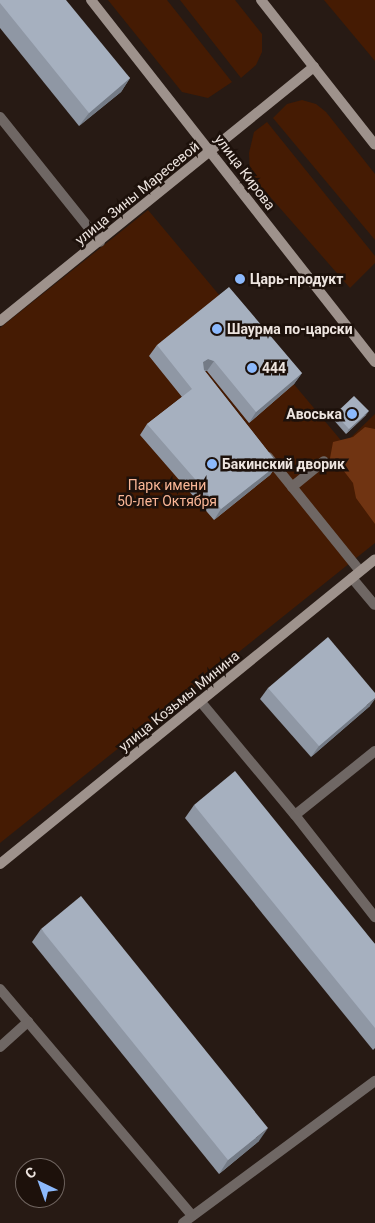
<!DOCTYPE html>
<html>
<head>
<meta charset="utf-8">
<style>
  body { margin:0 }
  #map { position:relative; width:375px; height:1223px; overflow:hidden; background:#271a14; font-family:Roboto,sans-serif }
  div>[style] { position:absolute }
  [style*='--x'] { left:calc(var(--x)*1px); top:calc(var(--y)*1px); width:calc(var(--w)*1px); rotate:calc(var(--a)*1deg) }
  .green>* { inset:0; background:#451b03 }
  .forest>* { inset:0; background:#703412 }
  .lane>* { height:10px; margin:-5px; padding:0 5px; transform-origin:5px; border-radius:5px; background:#6f6764 }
  .secondary>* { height:10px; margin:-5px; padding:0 5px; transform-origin:5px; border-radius:5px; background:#9e928c }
  .wall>* { inset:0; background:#8f97a4 }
  .shaded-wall>* { inset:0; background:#747b86 }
  .building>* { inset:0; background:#a6b0bf }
  .dots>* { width:14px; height:14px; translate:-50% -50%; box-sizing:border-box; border:2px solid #1d110b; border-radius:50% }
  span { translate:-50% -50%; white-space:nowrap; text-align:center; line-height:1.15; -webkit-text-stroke:5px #1d110b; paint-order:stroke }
  .street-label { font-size:14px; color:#ede4df }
  .poi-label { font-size:14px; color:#ede4df; font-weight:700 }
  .left { translate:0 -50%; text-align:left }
  .right { translate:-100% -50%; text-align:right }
  .park-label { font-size:14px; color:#fab696 }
  .north { position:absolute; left:15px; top:1158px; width:50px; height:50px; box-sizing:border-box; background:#1d110b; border:1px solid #706560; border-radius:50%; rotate:318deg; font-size:14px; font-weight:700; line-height:20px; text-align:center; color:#ede4df }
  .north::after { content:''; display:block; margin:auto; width:18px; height:22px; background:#8cb9fc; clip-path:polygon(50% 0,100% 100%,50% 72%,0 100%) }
</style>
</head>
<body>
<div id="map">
  <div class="green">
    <div style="clip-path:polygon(108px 0,167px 0,232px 82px,208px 98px,182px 92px)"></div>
    <div style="clip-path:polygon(180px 0,235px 0,262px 34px,262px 52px,256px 65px,241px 78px)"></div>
    <div style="clip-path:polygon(324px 0,375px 0,375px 61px)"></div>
    <div style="clip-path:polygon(302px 100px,316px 104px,326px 112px,375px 174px,375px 240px,273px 118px,287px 104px)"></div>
    <div style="clip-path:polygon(267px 122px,375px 256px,375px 263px,350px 288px,250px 174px,249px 153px,254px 132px)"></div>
    <div style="clip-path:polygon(148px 210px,344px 444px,375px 414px,375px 543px,0 843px,0 328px)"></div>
  </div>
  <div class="forest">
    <div style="clip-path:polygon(365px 427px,375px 429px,375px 524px,356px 498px,353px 483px,343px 470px,328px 469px,333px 442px,353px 437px)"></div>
  </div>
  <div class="lane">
    <div style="--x:0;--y:117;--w:160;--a:51.3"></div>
    <div style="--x:268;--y:457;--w:146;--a:51.1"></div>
    <div style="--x:292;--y:487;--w:41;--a:-39.1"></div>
    <div style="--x:352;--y:578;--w:35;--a:50"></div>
    <div style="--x:200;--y:701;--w:148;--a:50.2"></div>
    <div style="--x:375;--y:751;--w:102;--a:141.3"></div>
    <div style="--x:295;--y:815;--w:130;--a:51.9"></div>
    <div style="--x:0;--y:989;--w:297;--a:49.7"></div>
    <div style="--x:0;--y:1047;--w:38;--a:-42"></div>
    <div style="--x:183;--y:1223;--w:239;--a:-36.5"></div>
  </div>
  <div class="secondary">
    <div style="--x:91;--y:0;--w:460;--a:51.9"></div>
    <div style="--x:261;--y:0;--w:184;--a:51.8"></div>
    <div style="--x:0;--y:321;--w:404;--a:-39"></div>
    <div style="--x:0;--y:864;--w:483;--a:-39.1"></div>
  </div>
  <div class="wall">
    <div style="clip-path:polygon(0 0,130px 78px,121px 92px,79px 126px,0 28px)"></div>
    <div style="clip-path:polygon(157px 345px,302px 373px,294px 384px,249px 423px,207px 371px,205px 371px,278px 464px,270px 475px,214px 520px,140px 435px,147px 424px,182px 397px,149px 356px)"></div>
    <div style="clip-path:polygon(335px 414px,366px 415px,346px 434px,332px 418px)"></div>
    <div style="clip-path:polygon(268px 688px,370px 706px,311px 757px,260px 699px)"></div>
    <div style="clip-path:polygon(194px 805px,375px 944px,375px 1048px,373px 1050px,185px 818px)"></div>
    <div style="clip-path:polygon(41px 929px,259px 1141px,219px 1174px,32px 942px)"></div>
  </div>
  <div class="shaded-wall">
    <div style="clip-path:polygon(130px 78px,121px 92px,79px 126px,89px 113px)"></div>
    <div style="clip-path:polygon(208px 359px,214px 361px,207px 371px,200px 369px,203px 362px)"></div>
    <div style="clip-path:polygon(302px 373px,294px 384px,249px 423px,256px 412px)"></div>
    <div style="clip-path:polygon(369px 411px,366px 415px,346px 434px,349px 429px)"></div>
    <div style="clip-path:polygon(278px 464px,270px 475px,214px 520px,221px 509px)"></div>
    <div style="clip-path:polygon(375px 698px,375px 699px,370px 706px,311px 757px,319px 746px)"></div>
    <div style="clip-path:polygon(268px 1128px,259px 1141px,219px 1174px,228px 1160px)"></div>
  </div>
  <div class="building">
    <div style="clip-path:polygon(0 0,66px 0,130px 78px,89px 113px,0 3px)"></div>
    <div style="clip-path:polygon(229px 287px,302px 373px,256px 412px,214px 361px,208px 359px,203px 362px,204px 370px,278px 464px,221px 509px,147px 424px,192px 389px,157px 345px)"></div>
    <div style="clip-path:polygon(354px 396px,369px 411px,349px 429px,335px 414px)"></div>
    <div style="clip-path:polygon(328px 637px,375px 693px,375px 698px,319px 746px,268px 688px)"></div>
    <div style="clip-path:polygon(235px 771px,375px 944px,375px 1028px,194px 805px)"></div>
    <div style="clip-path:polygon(81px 896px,268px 1128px,228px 1160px,41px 929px)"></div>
  </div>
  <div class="dots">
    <div style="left:240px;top:279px;background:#8cb9fc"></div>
    <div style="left:217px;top:329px;background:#8cb9fc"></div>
    <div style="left:252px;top:368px;background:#8cb9fc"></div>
    <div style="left:352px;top:414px;background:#8cb9fc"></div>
    <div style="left:212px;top:464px;background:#8cb9fc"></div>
  </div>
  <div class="street-label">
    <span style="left:245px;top:172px;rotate:53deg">улица Кирова</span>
    <span style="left:137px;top:193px;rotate:-39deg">улица Зины Маресевой</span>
    <span style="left:179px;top:701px;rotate:-39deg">улица Козьмы Минина</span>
  </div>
  <div class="poi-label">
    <span class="left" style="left:250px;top:279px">Царь-продукт</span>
    <span class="left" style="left:227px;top:329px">Шаурма по-царски</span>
    <span class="left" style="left:262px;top:368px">444</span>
    <span class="right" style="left:342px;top:414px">Авоська</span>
    <span class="left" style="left:222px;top:464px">Бакинский дворик</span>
  </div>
  <div class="park-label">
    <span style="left:167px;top:493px">Парк имени<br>50-лет Октября</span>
  </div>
  <div class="north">С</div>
</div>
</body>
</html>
